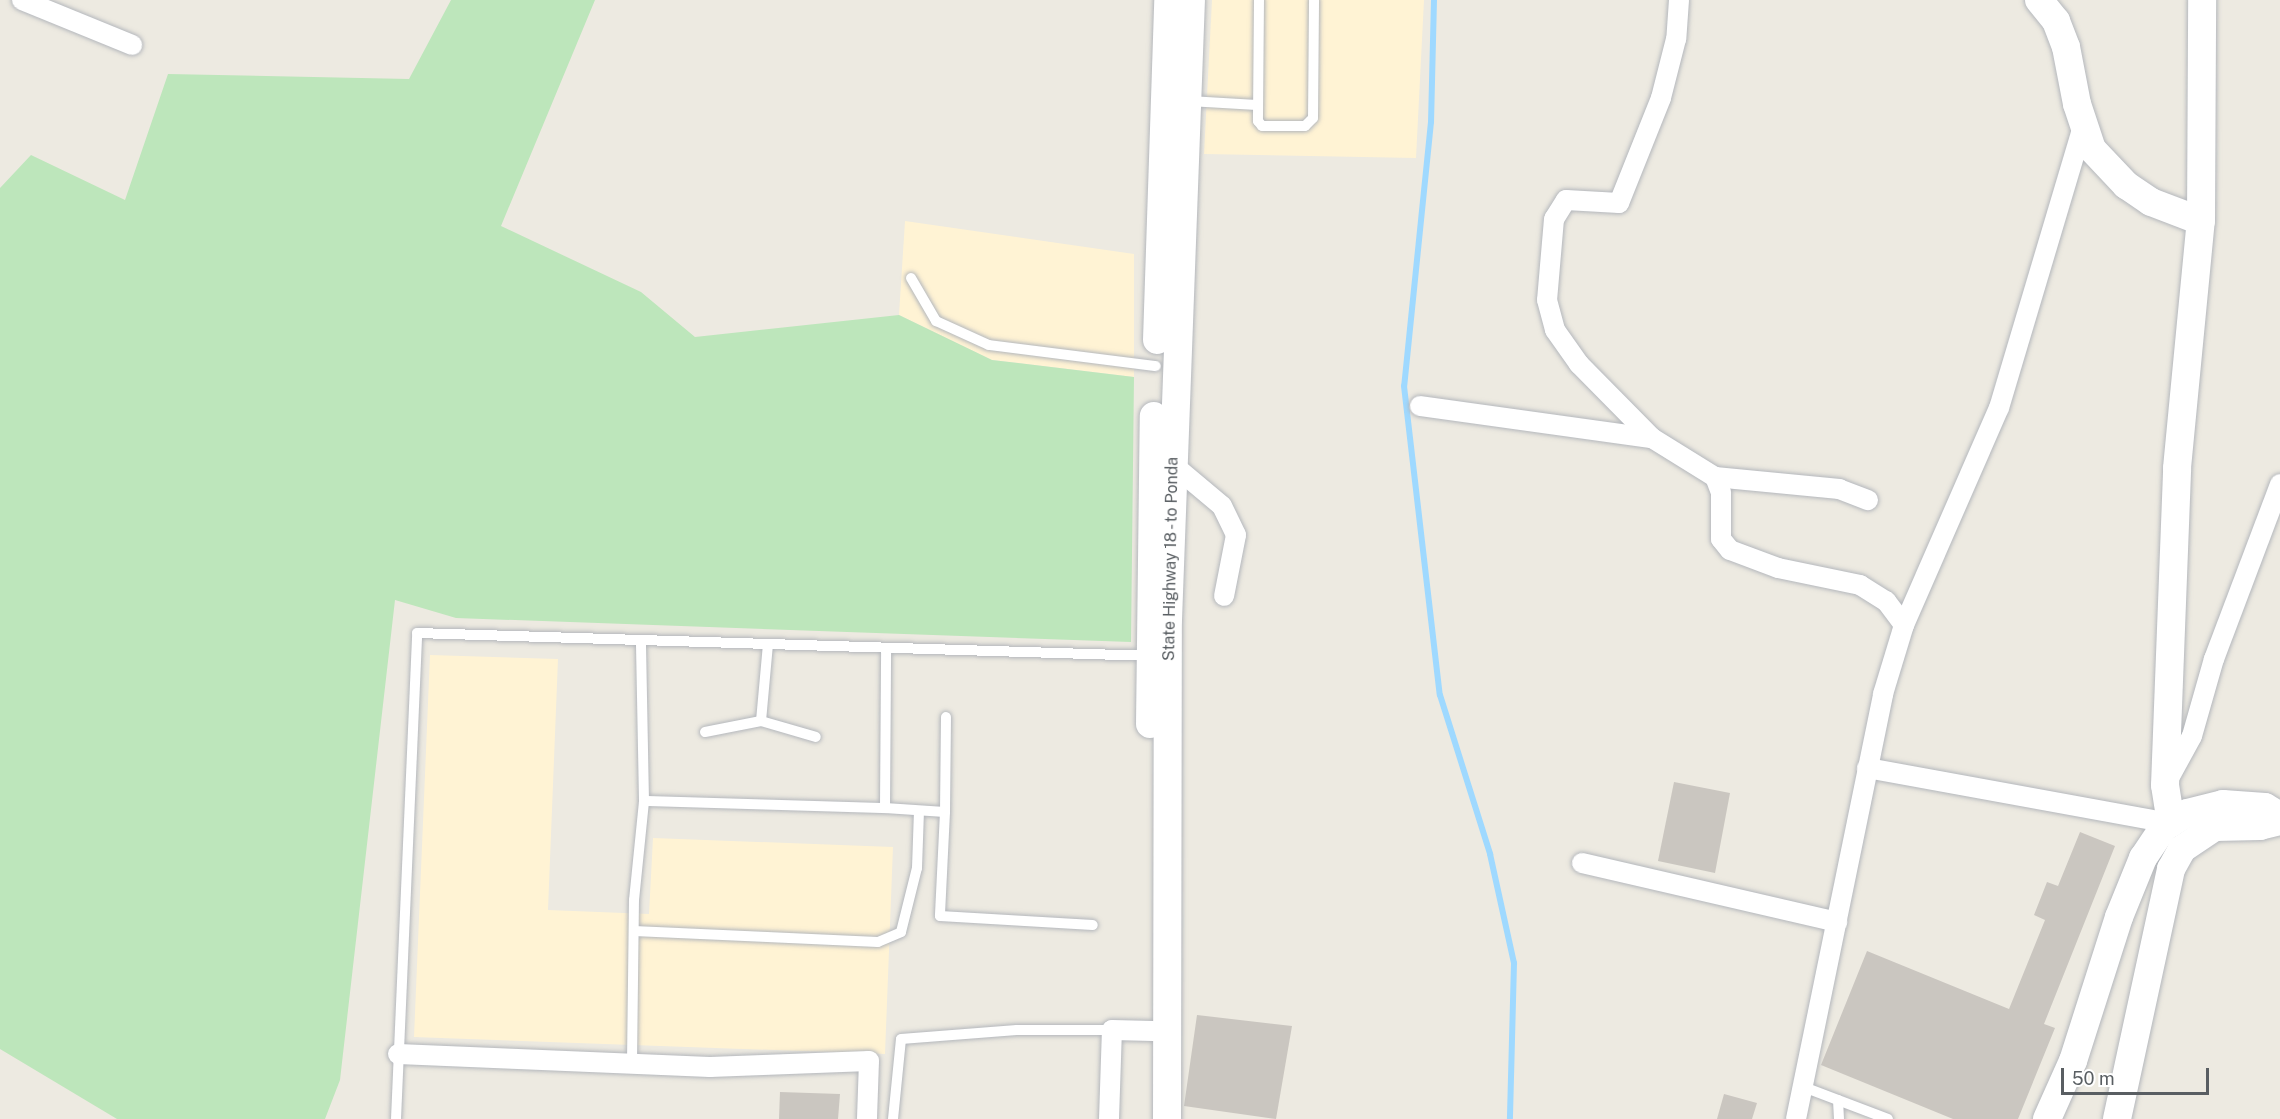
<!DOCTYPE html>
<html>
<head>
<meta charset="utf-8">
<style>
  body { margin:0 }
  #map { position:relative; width:2280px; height:1119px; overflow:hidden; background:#edeae1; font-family:"Public Sans",sans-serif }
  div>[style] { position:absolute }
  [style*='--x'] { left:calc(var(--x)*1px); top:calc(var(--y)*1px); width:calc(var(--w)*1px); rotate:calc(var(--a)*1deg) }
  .commercial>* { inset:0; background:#fff3d4 }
  .green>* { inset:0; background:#bde6bb }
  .stream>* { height:6px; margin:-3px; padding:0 3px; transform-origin:3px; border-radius:3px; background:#9fd9ff }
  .building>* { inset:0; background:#cac6c0 }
  .roads { filter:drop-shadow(0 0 2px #b4b7bc) drop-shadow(0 0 2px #b4b7bc) }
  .lane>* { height:10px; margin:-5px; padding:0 5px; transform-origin:5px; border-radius:5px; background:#fff }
  .street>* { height:20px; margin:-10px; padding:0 10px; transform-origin:10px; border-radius:10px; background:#fff }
  .secondary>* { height:28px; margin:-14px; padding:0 14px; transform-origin:14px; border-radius:14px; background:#fff }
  span { translate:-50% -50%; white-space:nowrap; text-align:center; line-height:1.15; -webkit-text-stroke:5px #fff; paint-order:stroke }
  .street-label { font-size:16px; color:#595e62 }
  .scale { position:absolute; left:2061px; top:1068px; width:148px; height:27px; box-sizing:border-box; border:3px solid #595e62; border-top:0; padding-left:8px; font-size:18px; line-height:21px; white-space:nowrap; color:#595e62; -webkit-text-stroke:4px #fff; paint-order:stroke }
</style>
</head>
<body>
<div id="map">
  <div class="commercial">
    <div style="clip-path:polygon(1212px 0,1424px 0,1416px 158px,1204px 154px)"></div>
    <div style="clip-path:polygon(905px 221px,1134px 254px,1134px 377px,992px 360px,899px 315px)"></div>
    <div style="clip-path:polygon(430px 655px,558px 659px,548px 910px,649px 914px,653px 838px,893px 847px,885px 1054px,414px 1037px)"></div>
  </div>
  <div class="green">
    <div style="clip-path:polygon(451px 0,595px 0,501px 226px,641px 292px,695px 337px,899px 315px,992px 360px,1134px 377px,1131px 642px,456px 618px,395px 600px,340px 1080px,325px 1119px,117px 1119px,0 1049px,0 188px,31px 155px,125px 200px,168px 74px,409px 79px)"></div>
  </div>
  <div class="stream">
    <div style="--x:1434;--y:0;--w:122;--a:91.4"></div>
    <div style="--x:1431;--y:122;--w:265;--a:95.8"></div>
    <div style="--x:1404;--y:386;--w:311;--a:83.4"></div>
    <div style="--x:1440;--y:695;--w:167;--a:72.5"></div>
    <div style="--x:1490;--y:854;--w:112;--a:77.6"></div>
    <div style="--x:1514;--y:963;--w:156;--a:91.5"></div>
  </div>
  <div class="building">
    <div style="clip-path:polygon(1674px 782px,1730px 793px,1715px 873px,1658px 861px)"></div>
    <div style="clip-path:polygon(2080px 832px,2115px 846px,2044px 1024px,2055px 1028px,2018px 1119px,1953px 1119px,1821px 1065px,1867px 951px,2009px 1009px,2045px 920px,2034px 915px,2047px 882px,2058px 886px)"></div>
    <div style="clip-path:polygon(1197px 1015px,1292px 1026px,1276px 1119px,1184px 1106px)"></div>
    <div style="clip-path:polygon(780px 1092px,840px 1094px,838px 1119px,779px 1119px)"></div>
    <div style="clip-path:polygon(1724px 1094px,1757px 1103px,1752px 1119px,1717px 1119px)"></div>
  </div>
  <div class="roads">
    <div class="lane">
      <div style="--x:1259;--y:0;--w:121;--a:90.5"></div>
      <div style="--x:1258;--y:121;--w:6;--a:51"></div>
      <div style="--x:1262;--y:126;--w:43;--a:0"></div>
      <div style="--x:1305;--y:126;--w:11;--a:-45"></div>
      <div style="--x:1313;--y:118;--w:118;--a:-89.5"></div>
      <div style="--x:1189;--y:101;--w:68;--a:3.4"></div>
      <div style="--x:911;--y:278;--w:50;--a:59.8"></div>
      <div style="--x:936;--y:321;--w:58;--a:24.4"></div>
      <div style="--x:989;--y:345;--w:168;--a:7.2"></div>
      <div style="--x:761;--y:721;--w:57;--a:16.2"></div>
      <div style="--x:705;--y:732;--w:57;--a:-11.1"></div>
      <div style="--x:761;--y:721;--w:77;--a:-84.8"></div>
      <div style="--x:644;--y:801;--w:241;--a:1.7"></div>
      <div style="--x:885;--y:808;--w:160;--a:-89.6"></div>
      <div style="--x:885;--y:808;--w:60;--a:3.8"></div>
      <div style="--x:945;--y:812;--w:95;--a:-89.4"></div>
      <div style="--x:945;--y:812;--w:104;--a:92.8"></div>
      <div style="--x:940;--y:916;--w:153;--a:3.4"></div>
      <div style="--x:634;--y:931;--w:244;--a:2.6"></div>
      <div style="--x:878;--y:942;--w:25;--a:-23"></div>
      <div style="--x:901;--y:932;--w:66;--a:-76"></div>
      <div style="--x:917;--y:868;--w:57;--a:-88"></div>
      <div style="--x:632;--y:1062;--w:162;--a:-89.3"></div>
      <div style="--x:634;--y:900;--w:100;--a:-84.2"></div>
      <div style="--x:644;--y:801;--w:161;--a:-91.1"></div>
      <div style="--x:1801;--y:1086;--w:93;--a:20.8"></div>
      <div style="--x:1838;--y:1100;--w:19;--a:87"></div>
      <div style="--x:396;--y:1119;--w:486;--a:-87.5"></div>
      <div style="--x:417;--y:633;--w:734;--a:1.79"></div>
      <div style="--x:893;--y:1119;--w:80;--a:-84.3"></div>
      <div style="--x:901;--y:1039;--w:116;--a:-4.4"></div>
      <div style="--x:1017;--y:1030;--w:95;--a:0"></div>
    </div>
    <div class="street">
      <div style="--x:22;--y:0;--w:119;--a:22.2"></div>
      <div style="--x:1679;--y:0;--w:39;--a:94"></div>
      <div style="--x:1676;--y:39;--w:61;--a:104.3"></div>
      <div style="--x:1661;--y:98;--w:113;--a:111.8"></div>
      <div style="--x:1619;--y:203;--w:53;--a:-176.8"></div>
      <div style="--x:1566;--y:200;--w:22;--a:122"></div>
      <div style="--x:1554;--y:219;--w:81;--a:94.9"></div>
      <div style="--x:1547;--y:300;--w:31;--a:75"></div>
      <div style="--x:1555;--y:330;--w:42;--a:54.8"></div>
      <div style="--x:1579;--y:364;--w:104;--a:45.4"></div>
      <div style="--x:1652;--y:438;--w:74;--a:31.8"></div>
      <div style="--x:1715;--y:477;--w:17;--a:69"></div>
      <div style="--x:1721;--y:493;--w:46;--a:90"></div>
      <div style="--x:1721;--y:539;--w:14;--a:51"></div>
      <div style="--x:1730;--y:550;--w:51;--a:20.6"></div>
      <div style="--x:1778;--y:568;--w:84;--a:11.7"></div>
      <div style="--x:1860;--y:585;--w:31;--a:32"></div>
      <div style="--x:1886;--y:601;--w:30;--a:53"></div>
      <div style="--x:1420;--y:406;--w:234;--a:7.9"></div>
      <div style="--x:1172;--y:464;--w:65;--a:40"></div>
      <div style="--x:1222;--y:506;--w:32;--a:64"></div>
      <div style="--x:1236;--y:535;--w:62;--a:101.1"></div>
      <div style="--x:1715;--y:477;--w:125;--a:5.5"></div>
      <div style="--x:1839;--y:489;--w:31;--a:21"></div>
      <div style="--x:1867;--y:768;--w:309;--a:10.3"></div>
      <div style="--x:2168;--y:780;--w:50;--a:-61.4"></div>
      <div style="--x:2192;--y:736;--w:80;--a:-74.1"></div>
      <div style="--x:2214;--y:659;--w:187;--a:-69.3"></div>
      <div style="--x:1582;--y:863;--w:262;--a:13"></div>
      <div style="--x:398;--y:1054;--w:312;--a:2.4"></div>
      <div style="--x:710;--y:1067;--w:159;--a:-2.2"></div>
      <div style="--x:869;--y:1061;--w:58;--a:92"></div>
      <div style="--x:1109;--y:1119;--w:89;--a:-88.1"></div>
      <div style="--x:1112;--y:1030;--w:41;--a:1.4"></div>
      <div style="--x:1796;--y:1119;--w:434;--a:-78.4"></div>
      <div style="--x:1883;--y:694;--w:72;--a:-73.1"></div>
      <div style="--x:1904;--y:625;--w:237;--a:-66.4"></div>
      <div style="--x:1999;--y:408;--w:294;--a:-73.4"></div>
    </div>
    <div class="secondary">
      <div style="--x:2039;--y:0;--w:27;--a:51"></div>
      <div style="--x:2056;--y:21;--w:28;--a:69"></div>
      <div style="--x:2066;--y:47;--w:58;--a:79.1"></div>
      <div style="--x:2077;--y:104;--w:47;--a:71.6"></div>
      <div style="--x:2092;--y:149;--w:50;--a:46.6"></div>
      <div style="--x:2126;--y:185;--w:30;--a:34"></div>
      <div style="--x:2151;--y:202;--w:53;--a:20.8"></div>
      <div style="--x:1157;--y:340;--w:340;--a:-88.1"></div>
      <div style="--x:1150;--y:724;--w:308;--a:-89.3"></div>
      <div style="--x:2171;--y:823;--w:38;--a:-99"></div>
      <div style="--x:2165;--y:785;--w:317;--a:-87.8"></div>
      <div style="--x:2177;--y:468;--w:248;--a:-84.5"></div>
      <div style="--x:2201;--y:221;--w:221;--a:-89.7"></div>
      <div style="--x:1167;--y:1119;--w:499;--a:-89.9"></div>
      <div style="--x:1168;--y:620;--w:620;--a:-87.88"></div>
      <div style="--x:2047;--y:1119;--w:64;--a:-65.9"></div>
      <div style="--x:2073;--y:1061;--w:151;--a:-72.3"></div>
      <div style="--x:2119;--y:917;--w:64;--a:-67.9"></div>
      <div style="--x:2143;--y:858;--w:36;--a:-56"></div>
      <div style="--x:2163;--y:828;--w:28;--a:-32"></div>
      <div style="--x:2187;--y:813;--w:37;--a:-14"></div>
      <div style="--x:2223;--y:804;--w:42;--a:4.1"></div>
      <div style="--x:2265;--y:807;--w:17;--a:31"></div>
      <div style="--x:2117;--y:1119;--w:256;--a:-77.8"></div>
      <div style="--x:2171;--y:869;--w:23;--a:-61"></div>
      <div style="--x:2182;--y:849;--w:40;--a:-34"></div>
      <div style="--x:2215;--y:827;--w:45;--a:-1.3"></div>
      <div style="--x:2260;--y:826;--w:21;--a:-14"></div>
    </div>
  </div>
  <div class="street-label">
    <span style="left:1171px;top:559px;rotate:-89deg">State Highway 18 - to Ponda</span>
  </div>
  <div class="scale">50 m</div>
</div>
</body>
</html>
